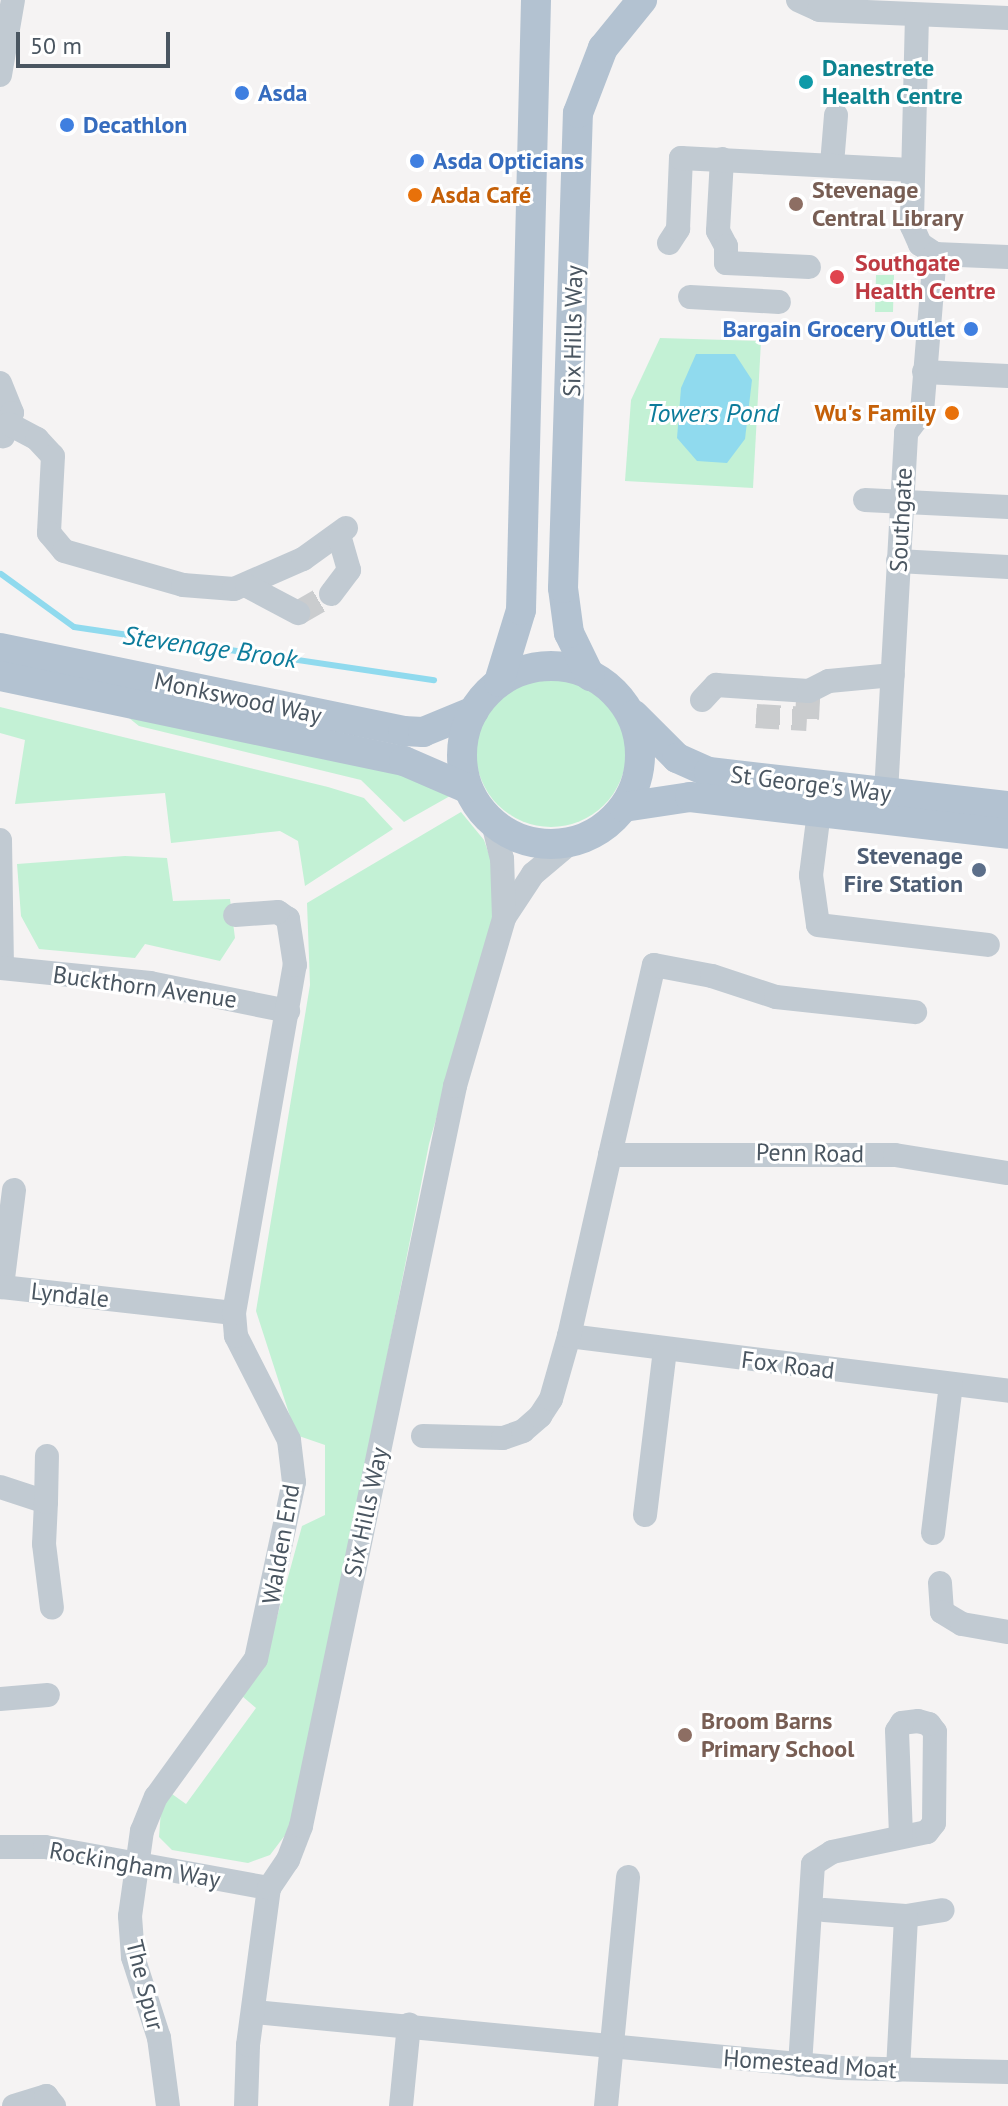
<!DOCTYPE html>
<html>
<head>
<meta charset="utf-8">
<style>
  body { margin:0 }
  #map { position:relative; width:1008px; height:2106px; overflow:hidden; background:#f5f3f3; font-family:"PT Sans",sans-serif }
  div>[style] { position:absolute }
  [style*='--x'] { left:calc(var(--x)*1px); top:calc(var(--y)*1px); width:calc(var(--w)*1px); rotate:calc(var(--a)*1deg) }
  .green>* { inset:0; background:#c3f1d5 }
  .round { border-radius:50% }
  .water>* { inset:0; background:#90daee }
  .stream>* { height:6px; margin:-3px; padding:0 3px; transform-origin:3px; border-radius:3px; background:#90daee }
  .minor-tunnel>* { height:24px; margin-top:-12px; transform-origin:0; background:repeating-linear-gradient(90deg,#caccce 0 24px,transparent 0 36px) }
  .minor>* { height:24px; margin:-12px; padding:0 12px; transform-origin:12px; border-radius:12px; background:#c1cad2 }
  .major>* { height:30px; margin:-15px; padding:0 15px; transform-origin:15px; border-radius:15px; background:#b3c2d1 }
  .major>.ring { margin:-15px; padding:0; box-sizing:content-box; background:none; border:30px solid #b3c2d1; border-radius:50% }
  .dots>* { width:22px; height:22px; translate:-50% -50%; box-sizing:border-box; border:4px solid #fff; border-radius:50% }
  span { translate:-50% -50%; white-space:nowrap; text-align:center; line-height:1.15; -webkit-text-stroke:6px #fff; paint-order:stroke }
  .culture-label { font-size:24px; color:#0d838f; font-weight:700 }
  .left { translate:0 -50%; text-align:left }
  .shop-label { font-size:24px; color:#366cbe; font-weight:700 }
  .right { translate:-100% -50%; text-align:right }
  .education-label { font-size:24px; color:#785e54; font-weight:700 }
  .food-label { font-size:24px; color:#c56008; font-weight:700 }
  .health-label { font-size:24px; color:#be3a42; font-weight:700 }
  .street-label { font-size:24px; color:#4a5661 }
  .service-label { font-size:24px; color:#4e5e75; font-weight:700 }
  .water-label { font-size:26px; color:#0c7c9b; font-style:italic }
  .scale { position:absolute; left:16px; top:32px; width:154px; height:36px; box-sizing:border-box; border:4px solid #4a5661; border-top:0; padding-left:10px; font-size:24px; line-height:28px; white-space:nowrap; color:#4a5661; -webkit-text-stroke:6px #fff; paint-order:stroke }
</style>
</head>
<body>
<div id="map">
  <div class="green">
    <div style="clip-path:polygon(876px 275px,894px 275px,893px 312px,875px 312px)"></div>
    <div style="clip-path:polygon(660px 338px,761px 341px,753px 488px,625px 481px,631px 400px)"></div>
    <div class="round" style="left:476px;top:677px;width:150px;height:150px"></div>
    <div style="clip-path:polygon(0 707px,328px 787px,364px 798px,393px 829px,305px 886px,298px 841px,280px 831px,171px 843px,165px 793px,15px 804px,25px 740px,0 733px)"></div>
    <div style="clip-path:polygon(124px 714px,394px 765px,450px 796px,404px 822px,361px 780px,139px 726px)"></div>
    <div style="clip-path:polygon(461px 812px,484px 840px,494px 869px,492px 920px,429px 1144px,295px 1822px,270px 1855px,248px 1863px,172px 1850px,159px 1837px,161px 1810px,172px 1794px,186px 1804px,256px 1708px,242px 1696px,265px 1661px,302px 1526px,325px 1515px,325px 1445px,296px 1435px,256px 1311px,310px 985px,307px 903px)"></div>
    <div style="clip-path:polygon(125px 856px,167px 858px,173px 901px,230px 899px,235px 938px,220px 961px,145px 944px,135px 958px,39px 949px,21px 916px,17px 864px)"></div>
  </div>
  <div class="water">
    <div style="clip-path:polygon(696px 354px,735px 354px,752px 380px,745px 439px,727px 463px,697px 461px,677px 438px,681px 388px)"></div>
  </div>
  <div class="stream">
    <div style="--x:1;--y:574;--w:90;--a:36"></div>
    <div style="--x:74;--y:627;--w:364;--a:8.4"></div>
  </div>
  <div class="minor-tunnel">
    <div style="--x:298;--y:613;--w:38;--a:-30"></div>
    <div style="--x:756;--y:716;--w:51;--a:3.4"></div>
    <div style="--x:807;--y:719;--w:21;--a:-87"></div>
  </div>
  <div class="minor">
    <div style="--x:798;--y:0;--w:23;--a:25"></div>
    <div style="--x:819;--y:10;--w:189;--a:2.4"></div>
    <div style="--x:917;--y:15;--w:211;--a:91.4"></div>
    <div style="--x:912;--y:226;--w:20;--a:66"></div>
    <div style="--x:920;--y:244;--w:18;--a:34"></div>
    <div style="--x:935;--y:254;--w:73;--a:2.4"></div>
    <div style="--x:0;--y:75;--w:76;--a:-80.2"></div>
    <div style="--x:722;--y:159;--w:72;--a:93.2"></div>
    <div style="--x:718;--y:231;--w:17;--a:62"></div>
    <div style="--x:726;--y:246;--w:17;--a:90"></div>
    <div style="--x:726;--y:263;--w:83;--a:2.8"></div>
    <div style="--x:832;--y:164;--w:49;--a:-85.3"></div>
    <div style="--x:669;--y:243;--w:17;--a:-57"></div>
    <div style="--x:678;--y:229;--w:71;--a:-87.6"></div>
    <div style="--x:681;--y:158;--w:230;--a:3"></div>
    <div style="--x:690;--y:297;--w:89;--a:3.2"></div>
    <div style="--x:924;--y:372;--w:84;--a:2.7"></div>
    <div style="--x:0;--y:383;--w:32;--a:68"></div>
    <div style="--x:12;--y:413;--w:25;--a:111"></div>
    <div style="--x:9;--y:424;--w:32;--a:28"></div>
    <div style="--x:37;--y:439;--w:23;--a:47"></div>
    <div style="--x:53;--y:456;--w:77;--a:93"></div>
    <div style="--x:49;--y:533;--w:23;--a:50"></div>
    <div style="--x:64;--y:551;--w:124;--a:15.9"></div>
    <div style="--x:183;--y:585;--w:51;--a:4.5"></div>
    <div style="--x:234;--y:589;--w:75;--a:-23.5"></div>
    <div style="--x:303;--y:559;--w:53;--a:-35.8"></div>
    <div style="--x:865;--y:500;--w:143;--a:2.8"></div>
    <div style="--x:898;--y:561;--w:110;--a:3.1"></div>
    <div style="--x:247;--y:586;--w:58;--a:27.9"></div>
    <div style="--x:331;--y:594;--w:30;--a:-53"></div>
    <div style="--x:349;--y:570;--w:35;--a:-106"></div>
    <div style="--x:702;--y:700;--w:21;--a:-47"></div>
    <div style="--x:716;--y:685;--w:93;--a:3.7"></div>
    <div style="--x:809;--y:691;--w:22;--a:-27"></div>
    <div style="--x:829;--y:681;--w:64;--a:-5.4"></div>
    <div style="--x:886;--y:793;--w:361;--a:-86.8"></div>
    <div style="--x:906;--y:433;--w:26;--a:-53"></div>
    <div style="--x:922;--y:412;--w:159;--a:-85.3"></div>
    <div style="--x:819;--y:812;--w:64;--a:97.2"></div>
    <div style="--x:811;--y:875;--w:50;--a:82"></div>
    <div style="--x:818;--y:925;--w:171;--a:6.7"></div>
    <div style="--x:0;--y:840;--w:128;--a:89.1"></div>
    <div style="--x:504;--y:918;--w:53;--a:-56.6"></div>
    <div style="--x:533;--y:874;--w:48;--a:-40"></div>
    <div style="--x:0;--y:968;--w:151;--a:5.7"></div>
    <div style="--x:150;--y:983;--w:141;--a:11.5"></div>
    <div style="--x:610;--y:1155;--w:195;--a:-77"></div>
    <div style="--x:654;--y:965;--w:59;--a:10.7"></div>
    <div style="--x:712;--y:976;--w:67;--a:18.2"></div>
    <div style="--x:776;--y:997;--w:140;--a:6.2"></div>
    <div style="--x:14;--y:1190;--w:98;--a:97.1"></div>
    <div style="--x:2;--y:1287;--w:233;--a:6.4"></div>
    <div style="--x:569;--y:1336;--w:442;--a:7.1"></div>
    <div style="--x:423;--y:1436;--w:80;--a:1.4"></div>
    <div style="--x:503;--y:1438;--w:21;--a:-19"></div>
    <div style="--x:523;--y:1431;--w:23;--a:-41"></div>
    <div style="--x:540;--y:1416;--w:20;--a:-57"></div>
    <div style="--x:551;--y:1399;--w:66;--a:-74.1"></div>
    <div style="--x:569;--y:1336;--w:186;--a:-77.2"></div>
    <div style="--x:610;--y:1155;--w:285;--a:0"></div>
    <div style="--x:895;--y:1155;--w:114;--a:9.1"></div>
    <div style="--x:0;--y:1487;--w:48;--a:18.1"></div>
    <div style="--x:46;--y:1502;--w:42;--a:92.7"></div>
    <div style="--x:44;--y:1544;--w:64;--a:82.9"></div>
    <div style="--x:46;--y:1502;--w:46;--a:-88.8"></div>
    <div style="--x:645;--y:1515;--w:166;--a:-83.1"></div>
    <div style="--x:933;--y:1533;--w:149;--a:-83.1"></div>
    <div style="--x:940;--y:1583;--w:29;--a:86"></div>
    <div style="--x:942;--y:1612;--w:23;--a:31"></div>
    <div style="--x:962;--y:1624;--w:47;--a:9.9"></div>
    <div style="--x:0;--y:1699;--w:48;--a:-4.8"></div>
    <div style="--x:0;--y:1847;--w:45;--a:0"></div>
    <div style="--x:45;--y:1847;--w:228;--a:10.4"></div>
    <div style="--x:824;--y:1910;--w:82;--a:4.2"></div>
    <div style="--x:906;--y:1916;--w:37;--a:-9"></div>
    <div style="--x:254;--y:2012;--w:589;--a:5.46"></div>
    <div style="--x:840;--y:2068;--w:168;--a:1.4"></div>
    <div style="--x:800;--y:2065;--w:201;--a:-86.3"></div>
    <div style="--x:813;--y:1864;--w:22;--a:-32"></div>
    <div style="--x:832;--y:1852;--w:97;--a:-11.9"></div>
    <div style="--x:927;--y:1832;--w:11;--a:-52"></div>
    <div style="--x:934;--y:1823;--w:91;--a:-89.4"></div>
    <div style="--x:935;--y:1732;--w:10;--a:-127"></div>
    <div style="--x:929;--y:1724;--w:11;--a:-165"></div>
    <div style="--x:918;--y:1721;--w:16;--a:173"></div>
    <div style="--x:902;--y:1723;--w:9;--a:122"></div>
    <div style="--x:897;--y:1731;--w:104;--a:87.8"></div>
    <div style="--x:898;--y:2070;--w:154;--a:-87"></div>
    <div style="--x:14;--y:2106;--w:34;--a:-17"></div>
    <div style="--x:46;--y:2096;--w:13;--a:51"></div>
    <div style="--x:168;--y:2106;--w:69;--a:-97.5"></div>
    <div style="--x:159;--y:2038;--w:85;--a:-107.8"></div>
    <div style="--x:133;--y:1957;--w:41;--a:-94.2"></div>
    <div style="--x:130;--y:1916;--w:86;--a:-82"></div>
    <div style="--x:142;--y:1831;--w:37;--a:-68"></div>
    <div style="--x:156;--y:1797;--w:170;--a:-54.1"></div>
    <div style="--x:256;--y:1659;--w:181;--a:-77.9"></div>
    <div style="--x:294;--y:1482;--w:42;--a:-96.8"></div>
    <div style="--x:289;--y:1440;--w:117;--a:-117"></div>
    <div style="--x:236;--y:1336;--w:23;--a:-95"></div>
    <div style="--x:234;--y:1313;--w:353;--a:-80.1"></div>
    <div style="--x:295;--y:965;--w:47;--a:-98.7"></div>
    <div style="--x:288;--y:919;--w:12;--a:-145"></div>
    <div style="--x:278;--y:912;--w:43;--a:176"></div>
    <div style="--x:246;--y:2106;--w:61;--a:-88.1"></div>
    <div style="--x:248;--y:2045;--w:158;--a:-82.4"></div>
    <div style="--x:269;--y:1888;--w:34;--a:-56"></div>
    <div style="--x:288;--y:1860;--w:36;--a:-69"></div>
    <div style="--x:301;--y:1826;--w:756;--a:-78.24"></div>
    <div style="--x:455;--y:1086;--w:175;--a:-73.7"></div>
    <div style="--x:504;--y:918;--w:59;--a:-91.9"></div>
    <div style="--x:502;--y:859;--w:36;--a:-104"></div>
    <div style="--x:401;--y:2106;--w:82;--a:-84.4"></div>
    <div style="--x:606;--y:2106;--w:230;--a:-84.5"></div>
  </div>
  <div class="major">
    <div style="--x:0;--y:648;--w:411;--a:11.6"></div>
    <div style="--x:403;--y:731;--w:20;--a:3"></div>
    <div style="--x:423;--y:732;--w:55;--a:-22.4"></div>
    <div class="ring" style="left:462px;top:666px;width:148px;height:148px"></div>
    <div style="--x:0;--y:676;--w:413;--a:11.9"></div>
    <div style="--x:404;--y:761;--w:68;--a:23.5"></div>
    <div style="--x:590;--y:676;--w:48;--a:-116"></div>
    <div style="--x:569;--y:633;--w:45;--a:-97.6"></div>
    <div style="--x:563;--y:588;--w:475;--a:-88.2"></div>
    <div style="--x:578;--y:113;--w:70;--a:-69"></div>
    <div style="--x:603;--y:48;--w:62;--a:-50.9"></div>
    <div style="--x:499;--y:682;--w:75;--a:-73"></div>
    <div style="--x:521;--y:610;--w:610;--a:-88.59"></div>
    <div style="--x:634;--y:715;--w:61;--a:45"></div>
    <div style="--x:677;--y:758;--w:35;--a:24"></div>
    <div style="--x:709;--y:772;--w:301;--a:6.5"></div>
    <div style="--x:624;--y:807;--w:67;--a:-8.6"></div>
    <div style="--x:690;--y:797;--w:320;--a:6.6"></div>
  </div>
  <div class="dots">
    <div style="left:806px;top:82px;background:#0f9aa8"></div>
    <div style="left:242px;top:93px;background:#3f7fe0"></div>
    <div style="left:67px;top:125px;background:#3f7fe0"></div>
    <div style="left:417px;top:161px;background:#3f7fe0"></div>
    <div style="left:415px;top:195px;background:#e8710a"></div>
    <div style="left:796px;top:204px;background:#8d6e63"></div>
    <div style="left:837px;top:277px;background:#e0444e"></div>
    <div style="left:971px;top:329px;background:#3f7fe0"></div>
    <div style="left:952px;top:413px;background:#e8710a"></div>
    <div style="left:979px;top:870px;background:#5c6f8a"></div>
    <div style="left:685px;top:1735px;background:#8d6e63"></div>
  </div>
  <div class="culture-label">
    <span class="left" style="left:822px;top:82px">Danestrete<br>Health Centre</span>
  </div>
  <div class="shop-label">
    <span class="left" style="left:258px;top:93px">Asda</span>
    <span class="left" style="left:83px;top:125px">Decathlon</span>
    <span class="left" style="left:433px;top:161px">Asda Opticians</span>
    <span class="right" style="left:955px;top:329px">Bargain Grocery Outlet</span>
  </div>
  <div class="education-label">
    <span class="left" style="left:812px;top:204px">Stevenage<br>Central Library</span>
    <span class="left" style="left:701px;top:1735px">Broom Barns<br>Primary School</span>
  </div>
  <div class="food-label">
    <span class="left" style="left:431px;top:195px">Asda Café</span>
    <span class="right" style="left:936px;top:413px">Wu's Family</span>
  </div>
  <div class="health-label">
    <span class="left" style="left:855px;top:277px">Southgate<br>Health Centre</span>
  </div>
  <div class="street-label">
    <span style="left:573px;top:331px;rotate:-89deg">Six Hills Way</span>
    <span style="left:901px;top:520px;rotate:-87deg">Southgate</span>
    <span style="left:238px;top:698px;rotate:12deg">Monkswood Way</span>
    <span style="left:811px;top:784px;rotate:7deg">St George's Way</span>
    <span style="left:145px;top:987px;rotate:8deg">Buckthorn Avenue</span>
    <span style="left:810px;top:1153px;rotate:1deg">Penn Road</span>
    <span style="left:70px;top:1295px;rotate:6deg">Lyndale</span>
    <span style="left:788px;top:1365px;rotate:7deg">Fox Road</span>
    <span style="left:366px;top:1512px;rotate:-78deg">Six Hills Way</span>
    <span style="left:281px;top:1544px;rotate:-80deg">Walden End</span>
    <span style="left:135px;top:1865px;rotate:10deg">Rockingham Way</span>
    <span style="left:145px;top:1985px;rotate:76deg">The Spur</span>
    <span style="left:810px;top:2064px;rotate:4deg">Homestead Moat</span>
  </div>
  <div class="service-label">
    <span class="right" style="left:963px;top:870px">Stevenage<br>Fire Station</span>
  </div>
  <div class="water-label">
    <span style="left:713px;top:413px">Towers Pond</span>
    <span style="left:210px;top:647px;rotate:8deg">Stevenage Brook</span>
  </div>
  <div class="scale">50 m</div>
</div>
</body>
</html>
